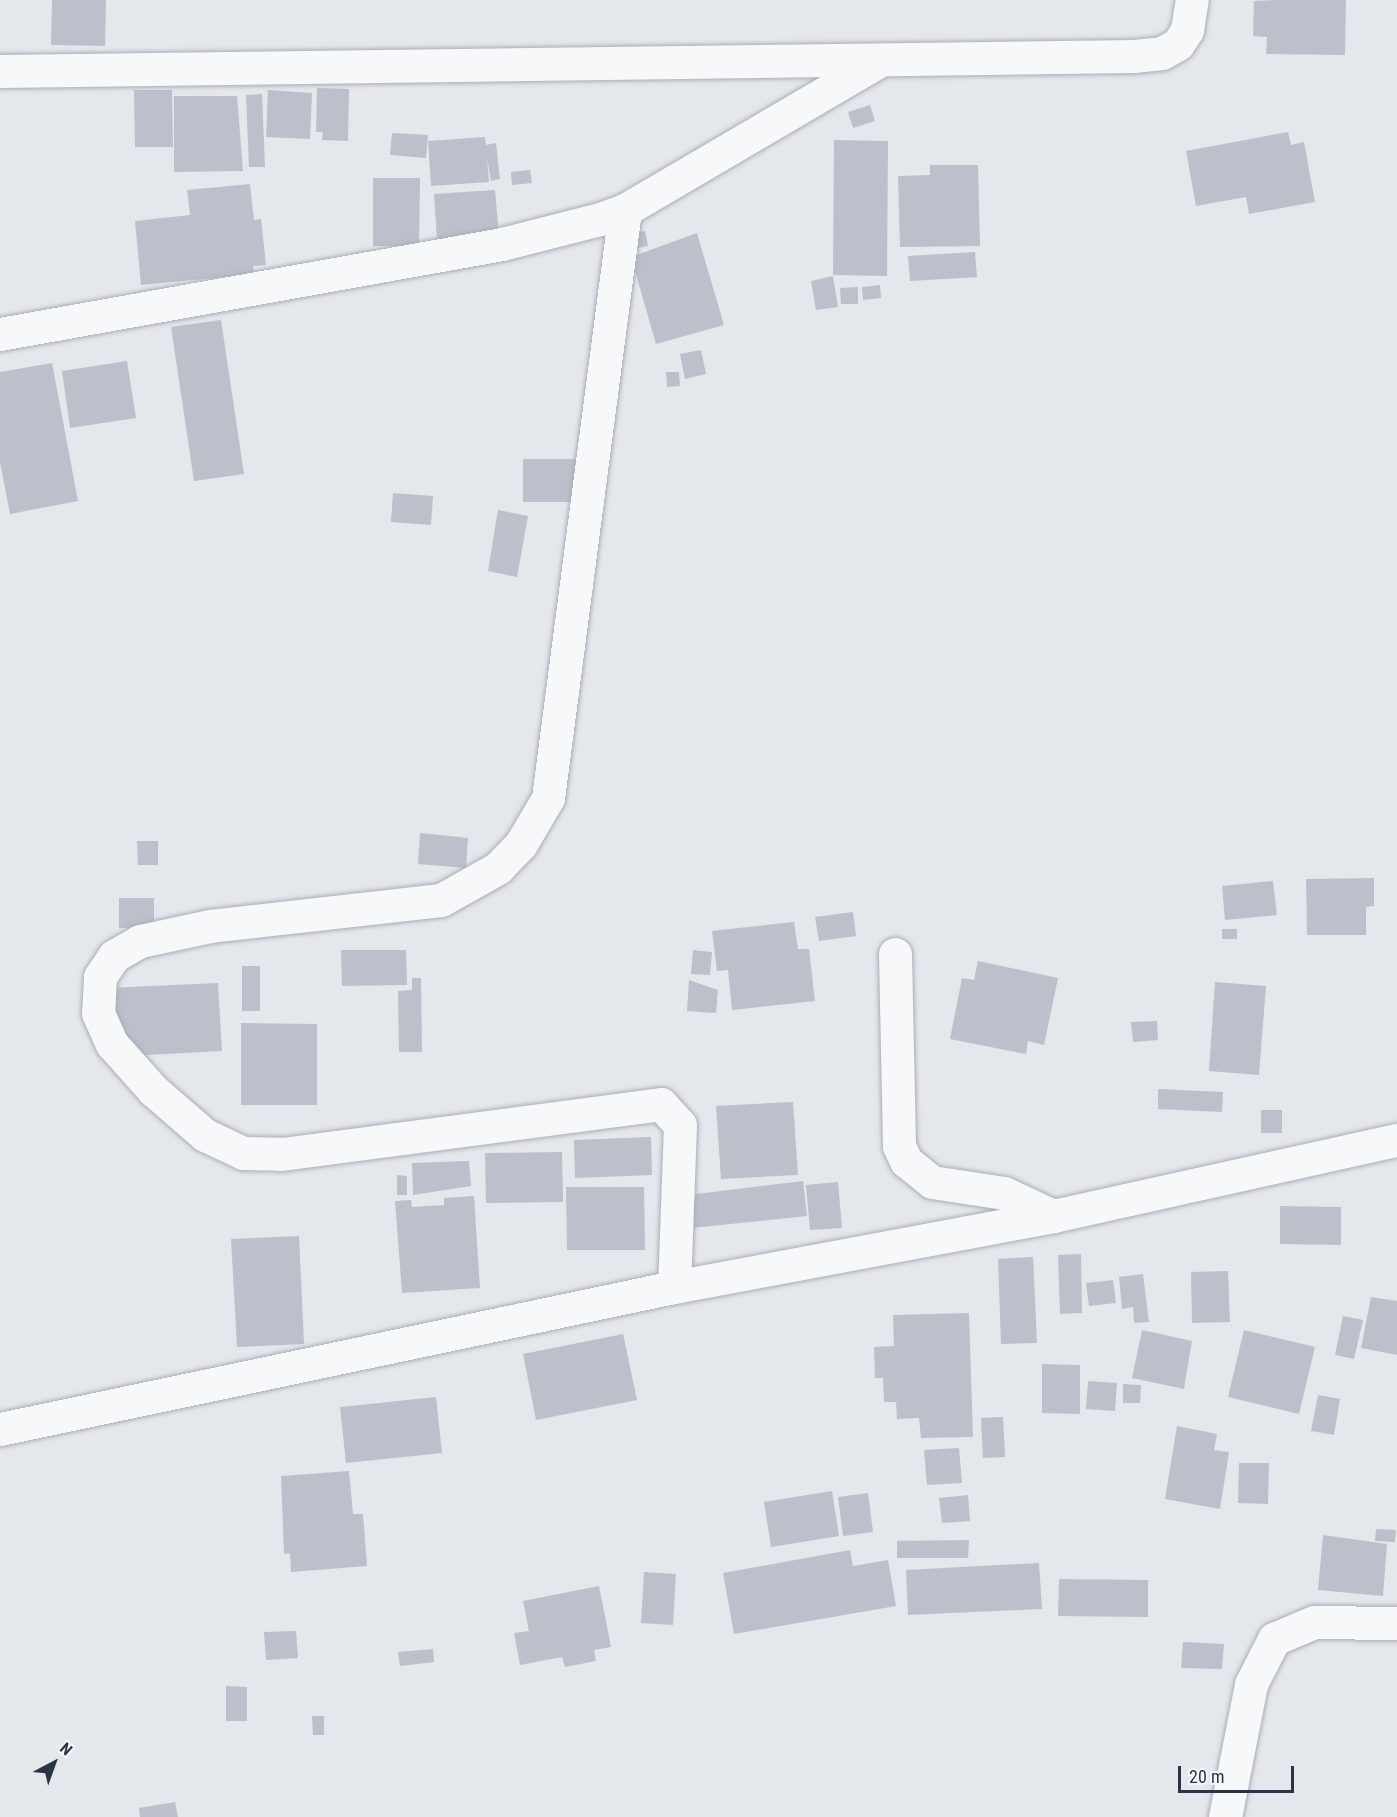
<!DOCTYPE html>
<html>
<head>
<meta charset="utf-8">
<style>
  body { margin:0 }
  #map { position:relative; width:1397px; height:1817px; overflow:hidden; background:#e4e7ec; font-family:"Roboto Condensed",sans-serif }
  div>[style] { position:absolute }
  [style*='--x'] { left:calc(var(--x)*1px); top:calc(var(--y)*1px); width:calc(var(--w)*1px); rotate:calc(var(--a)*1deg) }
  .building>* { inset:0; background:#bbc0ca }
  .roads { filter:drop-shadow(0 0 2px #a9aeb7) drop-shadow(0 0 2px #a9aeb7) }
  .street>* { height:33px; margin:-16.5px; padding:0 16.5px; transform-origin:16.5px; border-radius:16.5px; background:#f7f8fa }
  span { translate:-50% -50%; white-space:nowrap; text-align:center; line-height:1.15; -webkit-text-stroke:5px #f4f6f9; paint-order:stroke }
  .north { position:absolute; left:24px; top:1733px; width:60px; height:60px; -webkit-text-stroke:4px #f4f6f9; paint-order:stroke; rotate:41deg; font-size:16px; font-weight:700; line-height:24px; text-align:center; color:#2b3445 }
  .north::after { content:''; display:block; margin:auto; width:21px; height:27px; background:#2b3445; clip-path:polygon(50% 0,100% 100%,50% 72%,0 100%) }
  .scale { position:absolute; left:1178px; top:1766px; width:116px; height:27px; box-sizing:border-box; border:3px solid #2b3445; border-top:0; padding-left:8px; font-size:18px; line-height:21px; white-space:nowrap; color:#2b3445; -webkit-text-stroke:4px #f4f6f9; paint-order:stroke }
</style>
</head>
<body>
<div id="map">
  <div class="building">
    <div style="clip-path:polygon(52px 0,106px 0,105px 46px,51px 45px)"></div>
    <div style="clip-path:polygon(1275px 0,1346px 0,1345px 55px,1266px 54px,1267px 37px,1253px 36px,1254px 1px)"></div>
    <div style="clip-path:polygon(317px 88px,349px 89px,348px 141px,322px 140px,323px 132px,316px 132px)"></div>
    <div style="clip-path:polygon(134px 90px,172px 90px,173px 147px,135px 147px)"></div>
    <div style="clip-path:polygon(268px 90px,312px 93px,310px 139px,266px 137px)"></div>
    <div style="clip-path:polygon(262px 94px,265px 167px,249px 167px,246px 95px)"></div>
    <div style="clip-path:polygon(174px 96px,237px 96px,243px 171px,174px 172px)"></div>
    <div style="clip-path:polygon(870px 105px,875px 121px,853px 128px,848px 112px)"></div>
    <div style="clip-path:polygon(1288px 132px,1291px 145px,1304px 142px,1315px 202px,1249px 214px,1246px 197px,1196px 206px,1186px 151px)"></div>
    <div style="clip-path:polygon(392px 133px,428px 135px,426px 158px,390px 155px)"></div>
    <div style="clip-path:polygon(485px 137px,486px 145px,496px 143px,500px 179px,491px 181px,487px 157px,489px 182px,431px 186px,428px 141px)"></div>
    <div style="clip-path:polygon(834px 140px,888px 141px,887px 276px,833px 275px)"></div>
    <div style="clip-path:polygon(930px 165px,978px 165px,980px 246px,900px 247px,898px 176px,930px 175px)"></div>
    <div style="clip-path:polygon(530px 170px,532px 183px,512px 185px,511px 172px)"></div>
    <div style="clip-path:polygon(373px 178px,420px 178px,419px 246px,373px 246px)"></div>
    <div style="clip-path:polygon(250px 184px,254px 220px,261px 219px,266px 265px,253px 266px,254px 274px,141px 285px,135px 221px,190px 215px,187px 190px)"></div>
    <div style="clip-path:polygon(495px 190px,499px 235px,437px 239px,434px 194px)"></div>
    <div style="clip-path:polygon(645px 231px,648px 246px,638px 248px,636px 233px)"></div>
    <div style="clip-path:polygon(697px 233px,724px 325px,656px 344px,631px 257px)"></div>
    <div style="clip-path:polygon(975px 252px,977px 277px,910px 281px,908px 256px)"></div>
    <div style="clip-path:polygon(833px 276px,838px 307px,816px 310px,811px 281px)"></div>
    <div style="clip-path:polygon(880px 285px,881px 298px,863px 300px,862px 287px)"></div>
    <div style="clip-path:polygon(858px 287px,858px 304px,841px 304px,840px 288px)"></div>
    <div style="clip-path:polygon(221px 320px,244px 474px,194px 481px,171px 327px)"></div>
    <div style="clip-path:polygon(701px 350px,706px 374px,685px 379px,680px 354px)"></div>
    <div style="clip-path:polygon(127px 361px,136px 418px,70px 428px,62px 371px)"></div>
    <div style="clip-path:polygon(52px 363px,78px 501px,10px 514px,0 462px,0 372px)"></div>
    <div style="clip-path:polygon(666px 372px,679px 372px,680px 386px,667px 387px)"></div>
    <div style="clip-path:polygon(523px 459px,577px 459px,577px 502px,523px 502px)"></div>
    <div style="clip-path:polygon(393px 493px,433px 496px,431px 525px,391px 522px)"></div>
    <div style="clip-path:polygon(498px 510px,528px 516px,517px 577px,488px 571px)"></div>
    <div style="clip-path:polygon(420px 833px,468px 838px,466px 868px,418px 864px)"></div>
    <div style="clip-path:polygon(137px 841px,158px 841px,158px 865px,138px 865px)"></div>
    <div style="clip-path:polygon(1374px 878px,1374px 906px,1366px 907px,1366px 935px,1307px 935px,1306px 879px)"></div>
    <div style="clip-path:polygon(1273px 881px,1277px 915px,1225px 920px,1222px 886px)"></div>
    <div style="clip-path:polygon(119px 898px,154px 898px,154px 928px,119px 928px)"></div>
    <div style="clip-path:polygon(853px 912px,856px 936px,819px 941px,815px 917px)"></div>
    <div style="clip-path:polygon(794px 922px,798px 949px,809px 949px,815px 1001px,732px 1010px,728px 970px,717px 971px,712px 931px)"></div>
    <div style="clip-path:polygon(1222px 929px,1237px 929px,1237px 939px,1222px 939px)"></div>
    <div style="clip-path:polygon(341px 950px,406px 950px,407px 985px,342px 986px)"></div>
    <div style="clip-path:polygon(693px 950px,712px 952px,710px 975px,691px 974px)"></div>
    <div style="clip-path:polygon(978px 961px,1058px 978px,1044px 1045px,1028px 1041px,1026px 1054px,950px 1039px,962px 978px,974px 980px)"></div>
    <div style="clip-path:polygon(242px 966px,260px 966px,260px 1011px,242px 1011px)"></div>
    <div style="clip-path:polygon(412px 978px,421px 978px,422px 1052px,399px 1052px,398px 991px,412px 990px)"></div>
    <div style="clip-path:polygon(689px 980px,718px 990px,716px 1013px,687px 1011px)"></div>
    <div style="clip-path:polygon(1215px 982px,1266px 986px,1259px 1075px,1209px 1071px)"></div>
    <div style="clip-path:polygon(218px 983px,222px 1051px,111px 1057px,107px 988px)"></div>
    <div style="clip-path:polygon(1157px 1021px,1158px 1040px,1133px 1042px,1131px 1022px)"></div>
    <div style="clip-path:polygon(241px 1023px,317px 1024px,317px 1105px,241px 1105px)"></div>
    <div style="clip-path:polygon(1158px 1089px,1223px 1092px,1222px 1112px,1158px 1109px)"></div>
    <div style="clip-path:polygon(793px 1102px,798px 1175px,721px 1179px,716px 1106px)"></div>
    <div style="clip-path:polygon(1261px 1110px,1282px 1110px,1282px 1133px,1261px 1133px)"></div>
    <div style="clip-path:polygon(651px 1137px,652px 1175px,575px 1178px,574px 1140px)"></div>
    <div style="clip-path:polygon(562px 1152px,563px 1202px,486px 1203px,485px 1153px)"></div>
    <div style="clip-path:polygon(469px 1161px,471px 1186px,413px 1195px,412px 1163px)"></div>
    <div style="clip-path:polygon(397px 1175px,407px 1176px,407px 1195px,397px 1195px)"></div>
    <div style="clip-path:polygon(803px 1181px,807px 1216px,692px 1228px,688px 1195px)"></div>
    <div style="clip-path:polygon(838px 1182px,842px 1228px,810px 1230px,806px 1185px)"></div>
    <div style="clip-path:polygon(566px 1187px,644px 1187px,645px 1250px,567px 1250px)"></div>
    <div style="clip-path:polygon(474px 1196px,480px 1288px,402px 1293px,395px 1201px,411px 1200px,412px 1207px,444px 1205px,444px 1198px)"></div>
    <div style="clip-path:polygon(1280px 1206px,1341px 1207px,1341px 1245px,1280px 1244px)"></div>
    <div style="clip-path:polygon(299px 1236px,304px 1344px,237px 1347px,231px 1239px)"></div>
    <div style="clip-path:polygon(1081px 1254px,1082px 1313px,1060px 1314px,1058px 1255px)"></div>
    <div style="clip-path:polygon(1033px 1257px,1037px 1343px,1001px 1344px,998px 1259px)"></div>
    <div style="clip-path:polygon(1228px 1271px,1230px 1322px,1192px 1323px,1191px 1272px)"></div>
    <div style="clip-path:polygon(1143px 1274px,1149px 1322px,1134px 1323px,1133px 1307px,1122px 1309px,1119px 1277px)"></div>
    <div style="clip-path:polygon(1113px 1280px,1116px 1303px,1089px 1306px,1086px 1283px)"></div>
    <div style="clip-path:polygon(1371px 1297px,1397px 1301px,1397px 1355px,1361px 1348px)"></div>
    <div style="clip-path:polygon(969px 1313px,973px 1437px,921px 1438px,919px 1418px,897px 1419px,896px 1402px,884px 1402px,883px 1378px,875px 1378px,874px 1347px,894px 1346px,893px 1315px)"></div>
    <div style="clip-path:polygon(1343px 1316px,1363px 1320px,1354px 1359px,1335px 1355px)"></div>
    <div style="clip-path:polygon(1142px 1330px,1192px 1341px,1184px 1389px,1132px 1378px)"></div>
    <div style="clip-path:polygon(1244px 1330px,1315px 1347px,1299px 1414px,1228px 1397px)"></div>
    <div style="clip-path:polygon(623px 1334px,637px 1400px,536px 1420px,523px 1354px)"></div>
    <div style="clip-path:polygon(1042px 1364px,1080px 1365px,1080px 1414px,1042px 1413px)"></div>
    <div style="clip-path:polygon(1088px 1381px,1117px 1383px,1115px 1411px,1086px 1409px)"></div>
    <div style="clip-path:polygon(1123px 1384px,1141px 1385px,1140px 1403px,1123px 1403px)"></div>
    <div style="clip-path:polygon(1318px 1395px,1340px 1399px,1334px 1435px,1311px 1431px)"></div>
    <div style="clip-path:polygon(436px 1397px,442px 1453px,346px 1463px,340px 1407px)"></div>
    <div style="clip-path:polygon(1003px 1417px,1005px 1457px,983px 1458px,981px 1418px)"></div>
    <div style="clip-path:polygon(1177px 1426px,1217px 1434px,1214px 1450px,1229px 1452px,1220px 1509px,1165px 1499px)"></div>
    <div style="clip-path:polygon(959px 1448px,962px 1483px,927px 1485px,924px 1450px)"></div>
    <div style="clip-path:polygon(1239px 1463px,1269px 1463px,1268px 1504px,1238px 1503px)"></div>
    <div style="clip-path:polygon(349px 1471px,353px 1514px,363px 1514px,367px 1566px,291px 1572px,290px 1553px,284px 1554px,281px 1476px)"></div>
    <div style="clip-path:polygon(832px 1491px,839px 1536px,771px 1547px,764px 1502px)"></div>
    <div style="clip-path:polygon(868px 1493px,873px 1532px,843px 1536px,838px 1497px)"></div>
    <div style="clip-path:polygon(968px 1495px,970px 1521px,942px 1523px,939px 1498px)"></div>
    <div style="clip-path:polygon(1376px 1529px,1396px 1530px,1395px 1542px,1375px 1541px)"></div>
    <div style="clip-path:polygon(1323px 1535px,1387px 1544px,1383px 1596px,1318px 1590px)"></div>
    <div style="clip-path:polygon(969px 1540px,968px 1558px,897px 1558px,897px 1541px)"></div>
    <div style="clip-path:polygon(850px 1550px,853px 1566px,888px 1560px,896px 1606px,734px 1634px,723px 1573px)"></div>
    <div style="clip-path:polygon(1039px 1563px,1042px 1609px,908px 1615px,906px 1570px)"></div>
    <div style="clip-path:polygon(644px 1572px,676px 1574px,673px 1625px,641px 1623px)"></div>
    <div style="clip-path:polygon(1059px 1579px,1148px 1580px,1148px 1617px,1058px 1616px)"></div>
    <div style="clip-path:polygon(599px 1586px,611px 1647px,594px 1650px,596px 1661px,565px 1667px,562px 1657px,520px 1665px,514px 1633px,529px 1631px,523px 1601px)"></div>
    <div style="clip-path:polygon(296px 1631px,298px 1658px,266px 1660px,264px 1632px)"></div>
    <div style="clip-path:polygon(1183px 1642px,1224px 1644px,1222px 1669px,1181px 1668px)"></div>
    <div style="clip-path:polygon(433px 1649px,434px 1662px,400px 1666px,398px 1652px)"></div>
    <div style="clip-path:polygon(226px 1686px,247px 1687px,247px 1721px,226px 1721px)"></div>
    <div style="clip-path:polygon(312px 1716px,324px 1716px,324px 1735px,313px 1735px)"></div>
    <div style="clip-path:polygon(175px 1802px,178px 1817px,140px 1817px,139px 1808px)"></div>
  </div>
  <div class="roads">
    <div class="street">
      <div style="--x:0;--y:71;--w:1134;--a:-0.76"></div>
      <div style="--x:1134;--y:56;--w:28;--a:-6"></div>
      <div style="--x:1162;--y:53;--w:18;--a:-29"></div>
      <div style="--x:1178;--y:44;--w:17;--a:-57"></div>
      <div style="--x:1187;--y:30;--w:30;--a:-81"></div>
      <div style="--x:625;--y:210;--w:593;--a:97.46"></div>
      <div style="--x:548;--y:798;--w:53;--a:120.4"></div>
      <div style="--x:521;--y:844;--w:33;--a:134"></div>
      <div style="--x:498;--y:868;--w:65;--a:150.7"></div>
      <div style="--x:441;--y:900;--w:232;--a:173.6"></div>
      <div style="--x:210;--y:926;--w:72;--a:167.9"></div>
      <div style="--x:140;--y:941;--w:30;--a:150"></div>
      <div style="--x:114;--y:956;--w:25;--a:124"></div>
      <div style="--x:100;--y:977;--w:36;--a:93"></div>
      <div style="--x:98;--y:1013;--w:34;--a:66"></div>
      <div style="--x:112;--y:1044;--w:62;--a:48.3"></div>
      <div style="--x:153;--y:1090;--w:69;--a:40.9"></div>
      <div style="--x:205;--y:1135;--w:42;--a:25.3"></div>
      <div style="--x:243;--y:1153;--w:39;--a:1"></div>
      <div style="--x:282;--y:1154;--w:382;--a:-7.5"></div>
      <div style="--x:661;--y:1104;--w:28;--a:48"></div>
      <div style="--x:680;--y:1125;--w:162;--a:92.1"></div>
      <div style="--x:0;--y:334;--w:510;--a:-10.16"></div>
      <div style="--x:502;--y:244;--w:101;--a:-14.3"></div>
      <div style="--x:600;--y:219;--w:27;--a:-20"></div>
      <div style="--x:625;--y:210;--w:297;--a:-30.4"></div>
      <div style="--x:895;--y:954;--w:192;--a:88.8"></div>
      <div style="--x:899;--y:1146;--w:17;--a:65"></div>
      <div style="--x:906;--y:1161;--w:33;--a:39"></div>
      <div style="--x:932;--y:1182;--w:73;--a:8.7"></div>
      <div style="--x:1004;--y:1193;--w:54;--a:25.1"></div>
      <div style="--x:0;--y:1429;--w:689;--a:-11.9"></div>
      <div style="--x:674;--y:1287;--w:386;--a:-10.6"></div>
      <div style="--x:1053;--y:1216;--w:352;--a:-12.5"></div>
      <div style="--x:1225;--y:1817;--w:136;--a:-78.9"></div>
      <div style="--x:1251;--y:1684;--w:51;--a:-62.9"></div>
      <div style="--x:1274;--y:1639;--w:43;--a:-23"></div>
      <div style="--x:1314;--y:1622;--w:83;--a:0.7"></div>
    </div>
  </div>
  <div class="north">N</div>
  <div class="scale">20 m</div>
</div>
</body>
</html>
